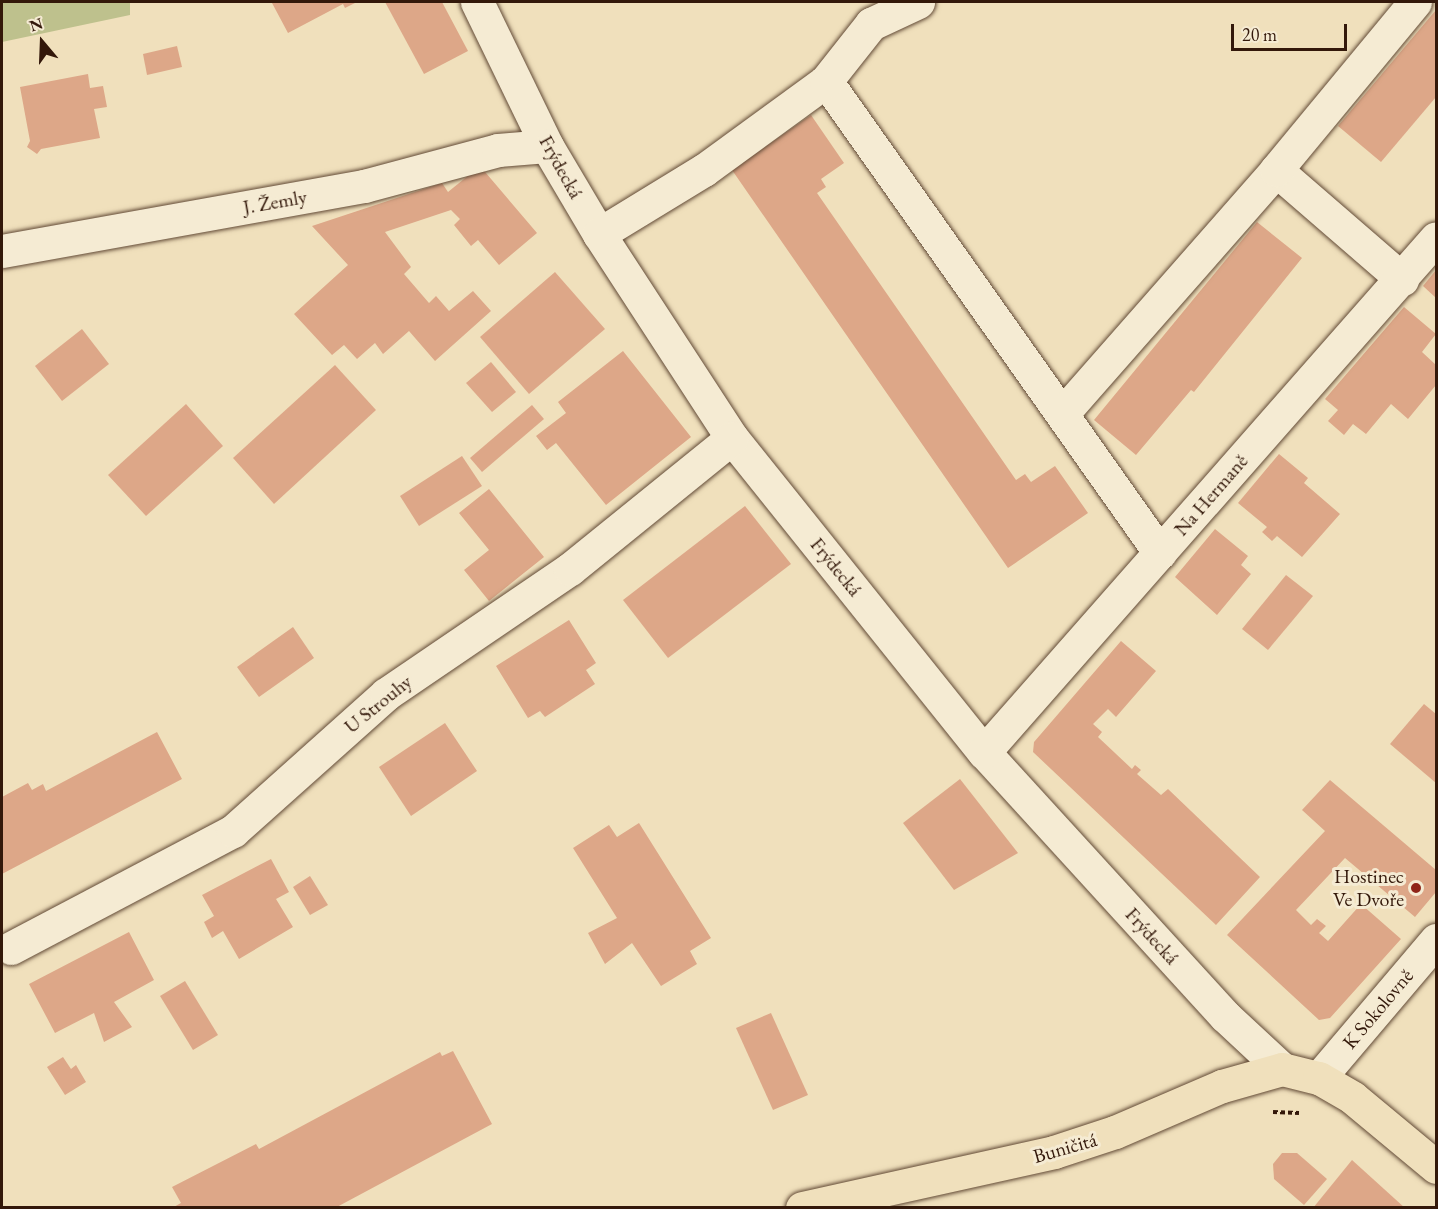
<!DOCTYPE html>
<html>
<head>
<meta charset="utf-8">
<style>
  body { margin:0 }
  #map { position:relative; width:1438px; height:1209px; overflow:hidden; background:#f0e0bc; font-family:"EB Garamond",serif }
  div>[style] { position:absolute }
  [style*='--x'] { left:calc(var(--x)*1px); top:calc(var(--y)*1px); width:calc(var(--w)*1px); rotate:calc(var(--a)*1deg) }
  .green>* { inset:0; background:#bec18d }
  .building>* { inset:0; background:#dda788 }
  .path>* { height:4px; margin-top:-2px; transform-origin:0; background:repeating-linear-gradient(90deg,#33180a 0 4.5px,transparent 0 7.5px) }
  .roads { filter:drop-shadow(0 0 2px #624a36) drop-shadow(0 0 2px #624a36) }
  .minor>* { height:33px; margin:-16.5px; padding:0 16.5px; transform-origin:16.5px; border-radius:16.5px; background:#f5ebd3 }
  .major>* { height:33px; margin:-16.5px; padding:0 16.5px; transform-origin:16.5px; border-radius:16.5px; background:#f0e0bc }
  .dots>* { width:16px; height:16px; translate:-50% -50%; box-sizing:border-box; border:3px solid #f5ebd3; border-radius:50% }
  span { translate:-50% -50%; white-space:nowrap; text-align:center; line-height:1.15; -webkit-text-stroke:6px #f5ebd3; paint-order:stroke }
  .street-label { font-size:20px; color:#33180a }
  .poi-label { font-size:20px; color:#33180a }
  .right { translate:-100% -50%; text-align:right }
  .frame { position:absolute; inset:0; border:3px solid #33180a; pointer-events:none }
  .north { position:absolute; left:12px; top:12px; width:60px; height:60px; -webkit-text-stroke:4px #f5ebd3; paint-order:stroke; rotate:341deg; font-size:16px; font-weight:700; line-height:24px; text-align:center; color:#33180a }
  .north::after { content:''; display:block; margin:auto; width:21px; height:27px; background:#33180a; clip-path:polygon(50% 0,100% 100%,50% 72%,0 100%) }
  .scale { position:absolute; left:1231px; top:24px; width:116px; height:27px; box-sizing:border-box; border:3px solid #33180a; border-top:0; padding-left:8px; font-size:18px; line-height:21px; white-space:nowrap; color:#33180a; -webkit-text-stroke:4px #f5ebd3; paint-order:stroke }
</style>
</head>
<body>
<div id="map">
  <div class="green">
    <div style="clip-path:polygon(2px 2px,130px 2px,130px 15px,2px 42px)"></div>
  </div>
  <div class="building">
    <div style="clip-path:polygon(275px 2px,357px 2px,345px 8px,343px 4px,288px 33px,272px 3px)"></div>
    <div style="clip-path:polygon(385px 2px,442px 2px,468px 51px,424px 74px)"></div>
    <div style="clip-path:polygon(1436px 10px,1436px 97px,1381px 162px,1338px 126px)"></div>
    <div style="clip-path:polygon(177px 46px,182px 67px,147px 75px,143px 54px)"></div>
    <div style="clip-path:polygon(88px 74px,90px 88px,103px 86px,107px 107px,94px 109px,100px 138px,41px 149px,37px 154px,27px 147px,30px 141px,20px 87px)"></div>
    <div style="clip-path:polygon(811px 115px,844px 163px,821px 179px,826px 187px,817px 193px,1016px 480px,1025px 474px,1031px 482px,1055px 466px,1088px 513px,1008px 568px,732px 170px)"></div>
    <div style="clip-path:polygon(480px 166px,537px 233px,499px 265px,478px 240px,471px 246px,454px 225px,460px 219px,451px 210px,385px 232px,411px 267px,404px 274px,429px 303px,436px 296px,449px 311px,473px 291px,491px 311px,435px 361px,409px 331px,383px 354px,375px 343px,357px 359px,344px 345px,332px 355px,294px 314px,348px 265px,312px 226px,442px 183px,448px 192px)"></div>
    <div style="clip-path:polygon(1257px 222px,1302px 258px,1194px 392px,1191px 390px,1136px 455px,1094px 420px)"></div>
    <div style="clip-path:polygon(1436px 270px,1436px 298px,1423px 286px)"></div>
    <div style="clip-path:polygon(555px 272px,605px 329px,529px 394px,480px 337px)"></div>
    <div style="clip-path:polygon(1404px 307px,1436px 334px,1422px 352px,1436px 365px,1436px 385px,1408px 419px,1391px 404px,1366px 434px,1353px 424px,1344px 435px,1328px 421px,1338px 410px,1325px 399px)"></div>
    <div style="clip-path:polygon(82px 329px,109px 364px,62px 401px,35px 366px)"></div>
    <div style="clip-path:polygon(623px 351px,691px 437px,606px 505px,556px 443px,547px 450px,536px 436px,566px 413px,558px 402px)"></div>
    <div style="clip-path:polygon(491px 362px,516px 392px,492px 412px,466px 383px)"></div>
    <div style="clip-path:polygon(335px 365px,376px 410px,274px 504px,233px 458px)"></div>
    <div style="clip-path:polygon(186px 404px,223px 446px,146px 516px,108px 475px)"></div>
    <div style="clip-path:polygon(532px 405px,544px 419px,482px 472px,470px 458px)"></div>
    <div style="clip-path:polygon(1279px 454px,1308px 478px,1304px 483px,1340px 514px,1302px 557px,1277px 536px,1272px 541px,1262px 532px,1267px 527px,1238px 503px)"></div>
    <div style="clip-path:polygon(462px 456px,482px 486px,419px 526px,400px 496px)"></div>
    <div style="clip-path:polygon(489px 489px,544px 557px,489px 601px,464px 570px,489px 550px,459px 513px)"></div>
    <div style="clip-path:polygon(745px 506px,791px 564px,668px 658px,623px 600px)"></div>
    <div style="clip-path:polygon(1215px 529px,1248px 556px,1241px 565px,1251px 574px,1217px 615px,1175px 577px)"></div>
    <div style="clip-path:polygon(1286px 575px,1313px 596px,1268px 650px,1242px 629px)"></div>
    <div style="clip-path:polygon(569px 620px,596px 663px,586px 670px,595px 684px,545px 717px,540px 711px,528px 718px,496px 666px)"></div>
    <div style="clip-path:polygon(293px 627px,314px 658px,259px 697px,237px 667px)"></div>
    <div style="clip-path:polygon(1121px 641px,1156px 671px,1116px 717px,1108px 709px,1093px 724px,1102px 732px,1098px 737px,1132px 769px,1135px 765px,1141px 770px,1137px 774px,1161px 795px,1168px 789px,1260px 877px,1216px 925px,1033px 752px,1034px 742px)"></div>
    <div style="clip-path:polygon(1424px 704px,1436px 714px,1436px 783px,1390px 744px)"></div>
    <div style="clip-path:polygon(445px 723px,477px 771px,411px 816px,379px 767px)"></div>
    <div style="clip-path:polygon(157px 732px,182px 779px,2px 874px,2px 797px,28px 783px,32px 790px,43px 784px,46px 791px)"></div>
    <div style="clip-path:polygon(960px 779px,1018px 853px,954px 890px,903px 823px)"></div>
    <div style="clip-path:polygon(1330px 780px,1436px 870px,1436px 892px,1415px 917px,1345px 858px,1296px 910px,1311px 925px,1317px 919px,1326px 926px,1319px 933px,1328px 941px,1361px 904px,1401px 939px,1330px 1018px,1319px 1020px,1227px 935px,1325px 831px,1302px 810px)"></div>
    <div style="clip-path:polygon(639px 823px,711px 938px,690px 951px,697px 964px,661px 986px,632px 943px,605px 964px,588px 933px,617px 918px,573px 848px,609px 825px,617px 837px)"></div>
    <div style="clip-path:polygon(271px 859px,289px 892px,276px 899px,293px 927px,239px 959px,223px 931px,212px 938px,204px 922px,214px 916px,202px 895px)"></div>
    <div style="clip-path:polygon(310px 876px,328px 905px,310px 915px,293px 887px)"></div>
    <div style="clip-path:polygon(129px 932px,154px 980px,114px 1002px,132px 1027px,104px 1042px,94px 1013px,55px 1033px,29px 984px)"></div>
    <div style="clip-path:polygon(185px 981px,218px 1035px,193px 1050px,160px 996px)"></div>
    <div style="clip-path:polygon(771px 1013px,808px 1095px,773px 1110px,736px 1028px)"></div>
    <div style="clip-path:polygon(453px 1051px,492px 1124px,335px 1208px,172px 1208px,181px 1203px,172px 1187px,256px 1144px,259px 1149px,440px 1052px,442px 1056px)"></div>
    <div style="clip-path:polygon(63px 1057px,71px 1069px,76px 1065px,86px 1082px,65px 1095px,47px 1067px)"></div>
    <div style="clip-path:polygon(1282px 1153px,1297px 1153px,1327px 1179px,1304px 1205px,1274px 1179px,1273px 1164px)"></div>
    <div style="clip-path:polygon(1352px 1160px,1405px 1208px,1313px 1208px)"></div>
  </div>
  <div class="path">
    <div style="--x:1273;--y:1112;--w:26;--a:2"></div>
  </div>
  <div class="roads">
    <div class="minor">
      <div style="--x:477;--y:2;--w:160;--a:64.1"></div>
      <div style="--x:547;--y:146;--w:102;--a:59.4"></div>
      <div style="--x:599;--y:234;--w:244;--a:56.9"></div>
      <div style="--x:732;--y:438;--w:403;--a:51.3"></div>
      <div style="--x:984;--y:752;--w:357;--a:47.6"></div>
      <div style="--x:1225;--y:1016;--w:78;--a:42.9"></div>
      <div style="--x:826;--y:81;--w:578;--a:54.72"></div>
      <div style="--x:1276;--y:170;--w:167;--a:40.9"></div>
      <div style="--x:599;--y:234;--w:123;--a:-31.4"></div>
      <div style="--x:704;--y:170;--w:151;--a:-36.1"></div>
      <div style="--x:826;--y:81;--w:73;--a:-51.7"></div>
      <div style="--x:871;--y:24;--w:52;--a:-25.1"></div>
      <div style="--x:2;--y:251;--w:368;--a:-10.2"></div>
      <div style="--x:364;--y:186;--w:139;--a:-15"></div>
      <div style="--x:498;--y:150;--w:49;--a:-4.7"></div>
      <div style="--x:1062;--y:414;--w:325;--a:-48.7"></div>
      <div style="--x:1276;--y:170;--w:218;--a:-50.4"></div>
      <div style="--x:984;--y:752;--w:684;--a:-48.67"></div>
      <div style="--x:11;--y:948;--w:251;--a:-27.8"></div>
      <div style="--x:233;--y:831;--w:205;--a:-41.8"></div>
      <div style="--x:386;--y:694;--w:222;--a:-34.2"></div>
      <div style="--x:570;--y:569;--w:208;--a:-39"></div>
      <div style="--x:1319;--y:1078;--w:181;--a:-49.7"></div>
    </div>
    <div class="major">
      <div style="--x:802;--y:1208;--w:258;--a:-12.5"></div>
      <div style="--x:1054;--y:1152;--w:64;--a:-18.2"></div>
      <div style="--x:1115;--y:1132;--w:116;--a:-23.3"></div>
      <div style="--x:1222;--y:1086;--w:62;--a:-15.8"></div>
      <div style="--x:1282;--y:1069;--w:38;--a:14"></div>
      <div style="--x:1319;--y:1078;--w:39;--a:30"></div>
      <div style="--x:1353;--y:1098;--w:108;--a:39.7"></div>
    </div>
  </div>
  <div class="dots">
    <div style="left:1416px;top:888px;background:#8f2418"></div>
  </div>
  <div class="street-label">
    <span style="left:561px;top:167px;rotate:61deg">Frýdecká</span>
    <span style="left:275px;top:202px;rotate:-10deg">J. Žemly</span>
    <span style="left:1211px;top:495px;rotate:-49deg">Na Hermaně</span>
    <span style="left:836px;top:567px;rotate:51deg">Frýdecká</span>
    <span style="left:378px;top:704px;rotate:-39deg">U Strouhy</span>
    <span style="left:1152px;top:936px;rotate:48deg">Frýdecká</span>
    <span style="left:1378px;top:1009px;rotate:-50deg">K Sokolovně</span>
    <span style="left:1065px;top:1148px;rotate:-16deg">Buničitá</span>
  </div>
  <div class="poi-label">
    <span class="right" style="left:1404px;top:888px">Hostinec<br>Ve Dvoře</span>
  </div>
  <div class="frame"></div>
  <div class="north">N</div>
  <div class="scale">20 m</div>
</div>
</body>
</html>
